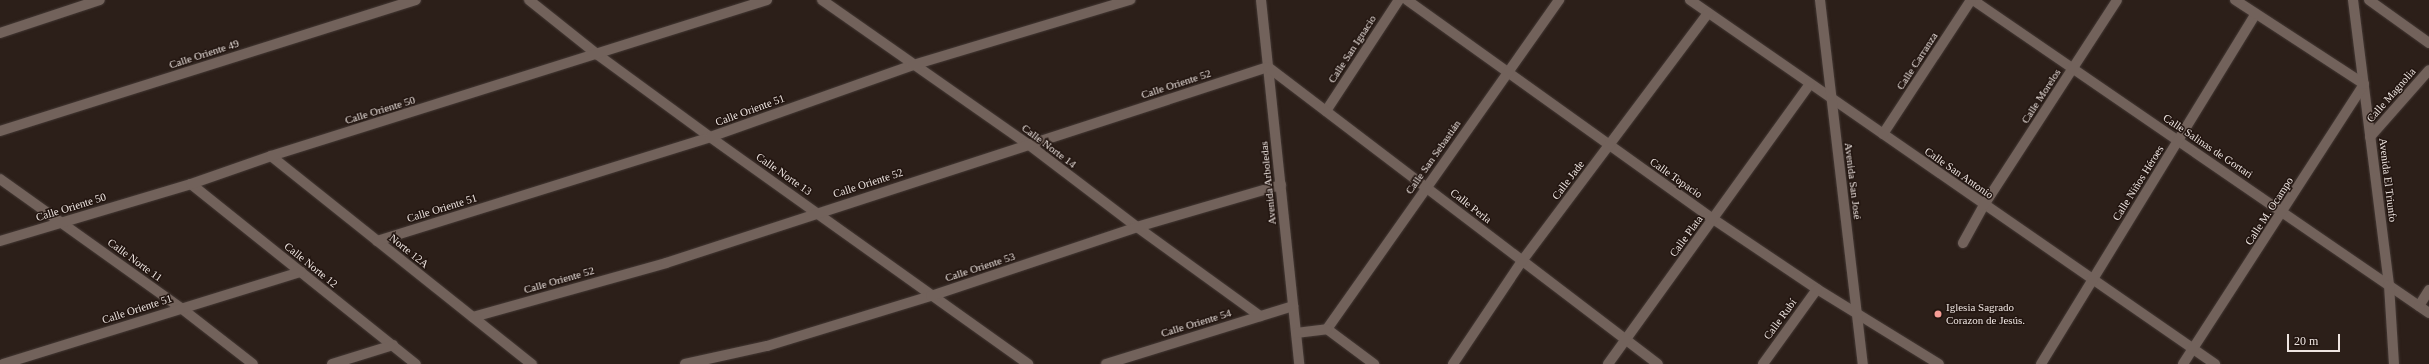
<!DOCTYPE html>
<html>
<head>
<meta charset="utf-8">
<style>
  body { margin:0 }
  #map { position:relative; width:2429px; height:364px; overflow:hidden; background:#2c1f19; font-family:"Times New Roman",serif }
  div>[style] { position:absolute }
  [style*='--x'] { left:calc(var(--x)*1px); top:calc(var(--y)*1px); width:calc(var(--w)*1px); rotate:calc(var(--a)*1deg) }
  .roads { filter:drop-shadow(0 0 1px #443935) drop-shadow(0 0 1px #443935) }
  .street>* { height:10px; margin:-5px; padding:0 5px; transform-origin:5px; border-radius:5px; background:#72625b }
  .dots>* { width:11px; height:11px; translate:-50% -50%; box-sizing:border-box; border:2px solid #221510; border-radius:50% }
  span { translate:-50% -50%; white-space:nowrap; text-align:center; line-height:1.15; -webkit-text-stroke:3px #221510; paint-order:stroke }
  .street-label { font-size:11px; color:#eee5e1 }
  .poi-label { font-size:11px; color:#eee5e1 }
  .left { translate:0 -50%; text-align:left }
  .scale { position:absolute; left:2287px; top:334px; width:53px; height:18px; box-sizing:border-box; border:2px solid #eee5e1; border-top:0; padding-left:5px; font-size:12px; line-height:14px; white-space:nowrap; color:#eee5e1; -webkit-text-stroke:3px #221510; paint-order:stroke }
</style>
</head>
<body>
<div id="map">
  <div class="roads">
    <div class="street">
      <div style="--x:529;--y:0;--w:88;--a:38.6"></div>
      <div style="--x:598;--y:55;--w:139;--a:36.2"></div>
      <div style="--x:710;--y:137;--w:391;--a:35.5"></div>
      <div style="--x:822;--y:0;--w:251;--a:35"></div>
      <div style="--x:1028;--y:144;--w:137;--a:37.3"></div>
      <div style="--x:1137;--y:227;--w:152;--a:35.9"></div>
      <div style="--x:1261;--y:0;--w:366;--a:84"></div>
      <div style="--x:1407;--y:0;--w:376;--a:35.6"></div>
      <div style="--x:1713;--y:219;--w:125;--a:33.9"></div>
      <div style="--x:1817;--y:289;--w:143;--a:31.6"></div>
      <div style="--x:1690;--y:0;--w:639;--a:34.73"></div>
      <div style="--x:1820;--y:0;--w:367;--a:83.3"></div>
      <div style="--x:1973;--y:0;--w:553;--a:34.47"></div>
      <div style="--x:2353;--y:0;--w:287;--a:82.8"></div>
      <div style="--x:2389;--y:285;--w:79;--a:86.4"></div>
      <div style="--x:2369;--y:0;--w:74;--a:35.6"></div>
      <div style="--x:0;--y:33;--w:105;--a:-18.3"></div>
      <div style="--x:1326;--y:111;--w:133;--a:-56.7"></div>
      <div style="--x:0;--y:131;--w:436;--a:-17.5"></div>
      <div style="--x:1883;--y:134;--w:160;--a:-56.7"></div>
      <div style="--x:2370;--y:137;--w:89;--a:-48.6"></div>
      <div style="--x:271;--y:156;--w:334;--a:38.6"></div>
      <div style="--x:0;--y:179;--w:222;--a:35.5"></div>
      <div style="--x:181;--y:308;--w:91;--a:37.9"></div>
      <div style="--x:191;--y:184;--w:288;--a:38.7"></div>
      <div style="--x:0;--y:241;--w:199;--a:-16.6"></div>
      <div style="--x:191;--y:184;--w:85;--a:-19.3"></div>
      <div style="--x:271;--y:156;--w:520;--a:-17.46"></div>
      <div style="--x:377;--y:241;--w:349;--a:-17.3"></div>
      <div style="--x:710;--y:137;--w:215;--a:-19.5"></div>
      <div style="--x:913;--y:65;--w:227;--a:-16.7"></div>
      <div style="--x:1963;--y:243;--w:43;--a:-61.1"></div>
      <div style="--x:1984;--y:205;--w:244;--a:-57"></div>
      <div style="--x:2419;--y:306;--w:19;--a:-58"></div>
      <div style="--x:473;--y:317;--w:200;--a:-15.6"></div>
      <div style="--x:666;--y:263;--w:633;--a:-18.03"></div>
      <div style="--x:1268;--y:67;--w:490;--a:37.3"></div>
      <div style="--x:1327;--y:329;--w:403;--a:-54.8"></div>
      <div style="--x:1327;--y:329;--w:59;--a:36.7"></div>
      <div style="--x:1296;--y:333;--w:31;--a:-7"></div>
      <div style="--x:3;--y:364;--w:312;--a:-17.2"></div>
      <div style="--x:332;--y:364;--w:64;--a:-17.3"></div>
      <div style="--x:685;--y:364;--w:84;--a:-12.4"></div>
      <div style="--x:767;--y:346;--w:171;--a:-17"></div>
      <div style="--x:931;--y:296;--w:217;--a:-18.5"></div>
      <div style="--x:1137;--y:227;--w:150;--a:-16.3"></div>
      <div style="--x:1106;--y:364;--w:196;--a:-17.2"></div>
      <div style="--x:1453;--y:364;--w:124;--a:-56.2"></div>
      <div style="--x:1522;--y:261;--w:310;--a:-53.1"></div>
      <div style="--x:1608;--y:364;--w:345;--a:-54.2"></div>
      <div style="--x:1763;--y:364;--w:92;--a:-54.2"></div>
      <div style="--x:2041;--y:364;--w:409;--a:-58.5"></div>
      <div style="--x:2183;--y:364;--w:333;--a:-57.1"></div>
      <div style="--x:2364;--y:84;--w:154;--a:-146.9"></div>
    </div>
  </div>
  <div class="dots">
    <div style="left:1938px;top:314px;background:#f59c95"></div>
  </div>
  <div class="street-label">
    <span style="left:1352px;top:49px;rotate:-57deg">Calle San Ignacio</span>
    <span style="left:204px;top:54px;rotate:-18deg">Calle Oriente 49</span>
    <span style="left:1917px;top:61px;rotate:-57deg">Calle Carranza</span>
    <span style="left:1176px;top:84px;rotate:-18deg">Calle Oriente 52</span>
    <span style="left:2391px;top:95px;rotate:-49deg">Calle Magnolia</span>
    <span style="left:2041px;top:96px;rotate:-57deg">Calle Morelos</span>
    <span style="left:380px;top:110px;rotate:-17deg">Calle Oriente 50</span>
    <span style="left:750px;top:110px;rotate:-20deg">Calle Oriente 51</span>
    <span style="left:1049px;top:146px;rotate:37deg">Calle Norte 14</span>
    <span style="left:2208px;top:146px;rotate:34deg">Calle Salinas de Gortari</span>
    <span style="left:1433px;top:157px;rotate:-55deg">Calle San Sebastián</span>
    <span style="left:1959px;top:173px;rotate:35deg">Calle San Antonio</span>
    <span style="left:784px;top:174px;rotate:35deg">Calle Norte 13</span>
    <span style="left:1676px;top:178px;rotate:35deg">Calle Topacio</span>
    <span style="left:1568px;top:180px;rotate:-53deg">Calle Jade</span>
    <span style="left:2388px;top:180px;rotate:83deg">Avenida El Triunfo</span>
    <span style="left:1853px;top:181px;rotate:83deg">Avenida San José</span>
    <span style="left:868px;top:183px;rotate:-18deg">Calle Oriente 52</span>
    <span style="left:1268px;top:183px;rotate:-96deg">Avenida Arboledas</span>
    <span style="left:2138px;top:183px;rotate:-58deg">Calle Niños Héroes</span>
    <span style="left:1471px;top:206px;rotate:38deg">Calle Perla</span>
    <span style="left:71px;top:207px;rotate:-17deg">Calle Oriente 50</span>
    <span style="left:442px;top:208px;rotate:-17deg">Calle Oriente 51</span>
    <span style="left:2269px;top:211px;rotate:-57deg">Calle M. Ocampo</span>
    <span style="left:1686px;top:236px;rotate:-54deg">Calle Plata</span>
    <span style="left:409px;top:251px;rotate:39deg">Norte 12A</span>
    <span style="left:135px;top:260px;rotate:36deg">Calle Norte 11</span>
    <span style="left:311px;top:265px;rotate:39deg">Calle Norte 12</span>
    <span style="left:980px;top:267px;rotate:-18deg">Calle Oriente 53</span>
    <span style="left:559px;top:280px;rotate:-16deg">Calle Oriente 52</span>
    <span style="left:137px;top:309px;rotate:-18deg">Calle Oriente 51</span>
    <span style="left:1780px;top:319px;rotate:-54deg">Calle Rubí</span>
    <span style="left:1196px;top:323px;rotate:-17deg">Calle Oriente 54</span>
  </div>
  <div class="poi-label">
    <span class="left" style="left:1946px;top:314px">Iglesia Sagrado<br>Corazon de Jesús.</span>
  </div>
  <div class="scale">20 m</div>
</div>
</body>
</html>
